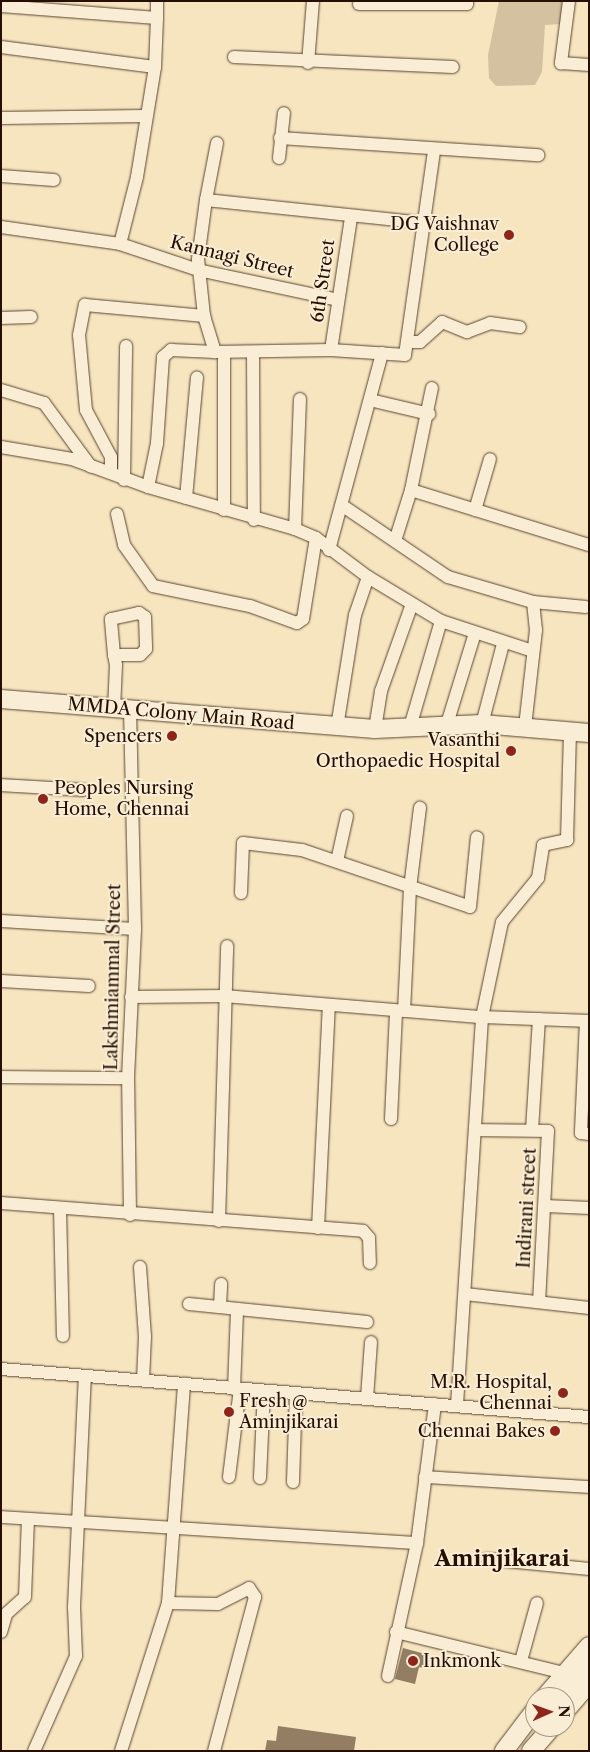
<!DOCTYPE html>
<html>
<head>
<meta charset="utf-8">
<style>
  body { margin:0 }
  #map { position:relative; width:590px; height:1752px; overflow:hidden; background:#f6e5bf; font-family:"Libre Caslon Text",serif }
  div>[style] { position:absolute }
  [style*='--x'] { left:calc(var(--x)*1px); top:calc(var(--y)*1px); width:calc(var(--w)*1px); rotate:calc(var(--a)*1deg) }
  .green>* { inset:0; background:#d3c19f }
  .building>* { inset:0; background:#937e63 }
  .roads { filter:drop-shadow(0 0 1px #5b4430) drop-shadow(0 0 1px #5b4430) }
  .street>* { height:12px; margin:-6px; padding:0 6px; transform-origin:6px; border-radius:6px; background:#f9eed5 }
  .secondary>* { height:18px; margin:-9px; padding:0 9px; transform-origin:9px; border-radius:9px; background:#f9eed5 }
  .dots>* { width:14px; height:14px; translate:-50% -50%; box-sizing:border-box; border:2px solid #f9eed5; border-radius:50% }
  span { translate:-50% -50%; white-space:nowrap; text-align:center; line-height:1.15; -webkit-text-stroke:4px #f9eed5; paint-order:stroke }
  .poi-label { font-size:18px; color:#270f00 }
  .right { translate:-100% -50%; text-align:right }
  .left { translate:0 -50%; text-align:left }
  .street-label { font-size:18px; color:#270f00 }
  .district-label { font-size:22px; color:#270f00; font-weight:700 }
  .frame { position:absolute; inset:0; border:2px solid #270f00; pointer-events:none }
  .north { position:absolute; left:525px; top:1687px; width:50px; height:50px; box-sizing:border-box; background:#f9eed5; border:1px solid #a59580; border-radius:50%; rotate:88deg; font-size:14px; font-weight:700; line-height:20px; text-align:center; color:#270f00 }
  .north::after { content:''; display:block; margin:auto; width:18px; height:22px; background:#8f2418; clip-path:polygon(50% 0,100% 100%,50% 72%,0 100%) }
</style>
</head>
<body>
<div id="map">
  <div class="green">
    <div style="clip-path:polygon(499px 1px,565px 1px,561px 24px,545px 25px,542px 72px,535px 85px,496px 86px,489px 78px,488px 55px)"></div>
  </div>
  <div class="building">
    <div style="clip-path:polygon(403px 1648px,429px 1655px,426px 1669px,419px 1667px,415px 1684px,395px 1679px)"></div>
    <div style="clip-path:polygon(278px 1726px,356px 1737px,354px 1751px,265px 1751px,267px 1740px,276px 1741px)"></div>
  </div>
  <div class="roads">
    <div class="street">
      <div style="--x:569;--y:1;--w:63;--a:97.4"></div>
      <div style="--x:561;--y:63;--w:28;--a:4"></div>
      <div style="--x:359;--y:4;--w:108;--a:0"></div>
      <div style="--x:467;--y:4;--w:3;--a:-90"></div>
      <div style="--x:1;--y:6;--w:156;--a:4.4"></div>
      <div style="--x:157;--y:18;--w:49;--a:92.3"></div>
      <div style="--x:155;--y:67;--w:111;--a:99.3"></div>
      <div style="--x:137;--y:177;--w:69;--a:104.2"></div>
      <div style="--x:157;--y:18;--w:17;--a:-90"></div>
      <div style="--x:1;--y:47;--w:155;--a:7.4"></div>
      <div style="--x:234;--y:57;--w:219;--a:2.6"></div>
      <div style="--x:308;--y:63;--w:62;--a:-85.4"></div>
      <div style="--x:1;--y:118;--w:143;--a:-0.8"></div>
      <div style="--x:280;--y:138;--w:259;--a:3.8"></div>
      <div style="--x:279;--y:158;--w:45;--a:-83.7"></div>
      <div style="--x:1;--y:176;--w:53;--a:4.3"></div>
      <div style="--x:206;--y:200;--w:58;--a:-79.1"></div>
      <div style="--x:1;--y:227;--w:120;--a:8.1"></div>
      <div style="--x:120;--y:244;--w:82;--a:18.4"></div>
      <div style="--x:198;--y:270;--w:143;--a:12.1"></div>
      <div style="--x:204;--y:316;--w:57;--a:-96"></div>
      <div style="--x:198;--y:259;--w:60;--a:-82.3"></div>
      <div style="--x:206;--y:200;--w:219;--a:6"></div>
      <div style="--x:1;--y:318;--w:30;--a:-2"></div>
      <div style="--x:407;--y:342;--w:13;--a:0"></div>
      <div style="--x:420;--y:342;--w:30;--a:-42"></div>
      <div style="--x:442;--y:322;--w:27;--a:22"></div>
      <div style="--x:467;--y:332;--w:25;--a:-21"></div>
      <div style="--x:490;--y:323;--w:30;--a:8"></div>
      <div style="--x:331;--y:350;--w:134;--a:-81.4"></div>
      <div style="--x:253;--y:352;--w:168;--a:89.7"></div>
      <div style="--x:224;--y:354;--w:156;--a:90"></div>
      <div style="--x:1;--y:390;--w:45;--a:16.8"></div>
      <div style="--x:44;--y:403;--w:79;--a:53.7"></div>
      <div style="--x:370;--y:400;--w:61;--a:13.3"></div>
      <div style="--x:1;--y:447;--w:72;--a:9.6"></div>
      <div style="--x:72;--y:459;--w:81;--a:20.2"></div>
      <div style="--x:148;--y:487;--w:153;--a:15.9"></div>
      <div style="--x:295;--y:529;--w:23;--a:23"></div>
      <div style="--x:316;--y:538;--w:65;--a:36.9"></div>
      <div style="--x:368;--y:577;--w:85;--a:31.1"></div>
      <div style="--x:441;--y:621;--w:97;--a:18.1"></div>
      <div style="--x:111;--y:472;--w:15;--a:-90"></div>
      <div style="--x:111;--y:457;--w:53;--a:-118"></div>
      <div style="--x:86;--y:410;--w:75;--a:-95.3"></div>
      <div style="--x:79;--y:335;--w:31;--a:-79"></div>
      <div style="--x:85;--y:305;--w:120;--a:5.3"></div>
      <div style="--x:204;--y:316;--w:38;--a:73"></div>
      <div style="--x:215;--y:352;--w:116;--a:-1"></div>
      <div style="--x:331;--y:350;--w:74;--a:3.9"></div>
      <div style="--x:405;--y:355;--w:206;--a:-81.9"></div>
      <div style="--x:124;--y:480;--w:134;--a:-89.1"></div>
      <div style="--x:148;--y:487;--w:45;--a:-78.4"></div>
      <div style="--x:157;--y:443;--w:86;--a:-86"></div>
      <div style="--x:163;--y:357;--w:11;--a:-41"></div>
      <div style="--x:171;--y:350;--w:44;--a:2.6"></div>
      <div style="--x:411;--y:490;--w:186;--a:17.2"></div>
      <div style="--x:186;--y:498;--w:121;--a:-84.8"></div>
      <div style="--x:343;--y:506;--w:127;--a:34.1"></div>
      <div style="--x:448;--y:577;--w:89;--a:16.4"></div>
      <div style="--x:533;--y:602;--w:28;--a:84"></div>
      <div style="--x:536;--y:630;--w:97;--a:96.5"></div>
      <div style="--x:475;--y:510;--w:53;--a:-73.6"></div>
      <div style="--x:117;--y:514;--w:32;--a:77"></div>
      <div style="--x:124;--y:545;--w:50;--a:54.7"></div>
      <div style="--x:153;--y:586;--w:99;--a:11.7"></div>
      <div style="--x:250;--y:606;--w:50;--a:19.9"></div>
      <div style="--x:297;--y:623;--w:7;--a:-34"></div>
      <div style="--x:303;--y:619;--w:82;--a:-80.9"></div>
      <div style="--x:295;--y:529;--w:130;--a:-87.8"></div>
      <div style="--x:395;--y:541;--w:53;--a:-72.6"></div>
      <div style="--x:411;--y:490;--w:104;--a:-78.4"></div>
      <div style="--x:329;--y:550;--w:204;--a:-74.9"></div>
      <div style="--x:533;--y:602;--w:53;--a:5.4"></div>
      <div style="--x:114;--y:709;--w:44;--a:-87.4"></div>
      <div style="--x:116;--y:665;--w:10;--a:-101"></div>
      <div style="--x:114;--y:655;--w:36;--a:-95"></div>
      <div style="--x:111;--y:619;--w:29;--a:-12"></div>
      <div style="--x:139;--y:613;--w:7;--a:34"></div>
      <div style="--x:145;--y:617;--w:32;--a:88"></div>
      <div style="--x:146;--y:649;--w:8;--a:135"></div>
      <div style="--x:140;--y:655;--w:26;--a:180"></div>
      <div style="--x:447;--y:724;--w:95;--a:-72.9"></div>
      <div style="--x:482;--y:724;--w:83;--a:-75.3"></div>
      <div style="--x:337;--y:727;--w:113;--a:-80.9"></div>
      <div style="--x:355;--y:615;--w:40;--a:-71.1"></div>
      <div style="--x:410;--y:727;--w:110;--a:-73.7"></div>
      <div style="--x:375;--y:729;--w:38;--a:-81"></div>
      <div style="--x:381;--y:691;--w:92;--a:-70.4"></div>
      <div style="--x:1;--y:785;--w:83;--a:3.4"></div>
      <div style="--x:337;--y:861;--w:46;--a:-77.5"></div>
      <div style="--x:241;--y:893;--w:50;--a:-87.7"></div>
      <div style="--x:243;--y:843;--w:59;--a:6.8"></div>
      <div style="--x:302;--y:850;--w:177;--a:18.7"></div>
      <div style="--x:470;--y:907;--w:70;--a:-84.3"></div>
      <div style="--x:1;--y:921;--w:134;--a:3.4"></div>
      <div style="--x:1;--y:981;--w:88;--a:3.3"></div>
      <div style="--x:131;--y:997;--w:93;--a:-0.6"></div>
      <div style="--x:224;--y:996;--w:259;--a:4.7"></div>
      <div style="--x:482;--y:1017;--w:107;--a:2.1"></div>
      <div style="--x:404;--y:1011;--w:123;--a:-87.2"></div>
      <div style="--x:410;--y:888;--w:81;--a:-82.9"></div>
      <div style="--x:586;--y:1021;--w:112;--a:92.6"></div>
      <div style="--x:581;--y:1133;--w:8;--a:7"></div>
      <div style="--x:1;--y:1077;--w:127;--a:0.5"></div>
      <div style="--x:391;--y:1119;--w:108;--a:-87.3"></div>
      <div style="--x:476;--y:1130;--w:72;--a:0.8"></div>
      <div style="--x:548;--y:1131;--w:171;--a:93"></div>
      <div style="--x:532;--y:1130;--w:111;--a:-86.4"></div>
      <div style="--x:1;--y:1203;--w:363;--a:4.4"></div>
      <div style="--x:363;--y:1231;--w:9;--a:49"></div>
      <div style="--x:369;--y:1238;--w:25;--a:88"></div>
      <div style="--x:546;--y:1206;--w:43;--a:2.7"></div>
      <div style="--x:60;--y:1208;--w:128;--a:88.7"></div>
      <div style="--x:130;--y:1215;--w:137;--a:-90.8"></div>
      <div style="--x:128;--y:1078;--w:149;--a:-87.3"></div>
      <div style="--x:135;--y:929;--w:219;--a:-91.3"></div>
      <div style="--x:219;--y:1221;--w:275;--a:-88.3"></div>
      <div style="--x:318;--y:1228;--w:223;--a:-87.2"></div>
      <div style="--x:140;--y:1267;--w:69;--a:85.9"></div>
      <div style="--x:145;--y:1336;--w:44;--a:92.6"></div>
      <div style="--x:465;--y:1294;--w:125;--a:6.4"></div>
      <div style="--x:189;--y:1304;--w:179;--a:5.8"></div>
      <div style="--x:220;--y:1306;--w:22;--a:-87"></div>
      <div style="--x:1;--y:1369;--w:590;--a:4.67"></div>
      <div style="--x:234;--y:1389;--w:78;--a:-87.8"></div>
      <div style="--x:367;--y:1398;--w:56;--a:-85.9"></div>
      <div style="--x:457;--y:1405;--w:389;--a:-86.3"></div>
      <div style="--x:482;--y:1017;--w:97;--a:-78.1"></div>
      <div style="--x:502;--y:922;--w:57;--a:-50.7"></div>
      <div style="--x:538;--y:878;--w:33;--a:-81"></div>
      <div style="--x:543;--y:845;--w:25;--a:-12"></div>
      <div style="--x:567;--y:840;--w:110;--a:-88.4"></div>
      <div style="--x:229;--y:1477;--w:89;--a:-82.9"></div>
      <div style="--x:425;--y:1477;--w:164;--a:3.5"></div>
      <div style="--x:260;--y:1478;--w:87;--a:-87.4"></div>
      <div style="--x:293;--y:1482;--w:89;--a:-88.1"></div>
      <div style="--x:1;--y:1517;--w:417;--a:3.6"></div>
      <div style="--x:487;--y:1559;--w:102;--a:5.6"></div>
      <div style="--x:168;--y:1603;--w:50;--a:1.1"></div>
      <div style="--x:218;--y:1604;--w:35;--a:-27"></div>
      <div style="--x:249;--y:1588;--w:11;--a:56"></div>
      <div style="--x:255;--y:1597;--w:159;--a:104.9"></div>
      <div style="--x:1;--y:1632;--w:19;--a:-74"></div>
      <div style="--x:6;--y:1614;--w:25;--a:-42"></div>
      <div style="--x:25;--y:1597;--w:77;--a:-87.8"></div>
      <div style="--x:396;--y:1632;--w:173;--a:13.7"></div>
      <div style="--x:521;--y:1661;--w:60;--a:-74.6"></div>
      <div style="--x:388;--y:1676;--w:136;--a:-77.7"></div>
      <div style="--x:417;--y:1543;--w:140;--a:-82.6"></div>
      <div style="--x:34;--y:1751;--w:104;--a:-66.1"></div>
      <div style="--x:76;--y:1656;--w:49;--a:-92.3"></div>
      <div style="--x:74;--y:1607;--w:231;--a:-87.3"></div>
      <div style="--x:121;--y:1751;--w:155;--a:-72.4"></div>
      <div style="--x:168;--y:1603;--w:220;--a:-85.8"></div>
    </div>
    <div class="secondary">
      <div style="--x:1;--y:699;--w:375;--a:4.6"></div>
      <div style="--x:375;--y:729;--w:107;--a:-2.7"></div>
      <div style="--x:482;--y:724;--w:107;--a:4.8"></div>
      <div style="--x:545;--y:1697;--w:67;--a:-49.2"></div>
      <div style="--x:561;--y:1697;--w:41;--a:-47"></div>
      <div style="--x:565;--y:1711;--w:30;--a:-49"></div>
      <div style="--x:504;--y:1751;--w:51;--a:-52.9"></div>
      <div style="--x:531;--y:1751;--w:32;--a:-49"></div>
    </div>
  </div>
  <div class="dots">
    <div style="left:509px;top:235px;background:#8f2418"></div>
    <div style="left:172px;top:736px;background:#8f2418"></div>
    <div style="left:511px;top:751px;background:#8f2418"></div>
    <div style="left:43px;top:799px;background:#8f2418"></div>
    <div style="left:563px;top:1393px;background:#8f2418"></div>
    <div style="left:229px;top:1412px;background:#8f2418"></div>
    <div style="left:555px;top:1431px;background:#8f2418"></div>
    <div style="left:413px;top:1661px;background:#8f2418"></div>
  </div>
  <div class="poi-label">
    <span class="right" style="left:499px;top:235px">DG Vaishnav<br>College</span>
    <span class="right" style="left:162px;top:736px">Spencers</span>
    <span class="right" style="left:500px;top:751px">Vasanthi<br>Orthopaedic Hospital</span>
    <span class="left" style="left:54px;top:799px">Peoples Nursing<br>Home, Chennai</span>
    <span class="right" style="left:552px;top:1393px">M.R. Hospital,<br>Chennai</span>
    <span class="left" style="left:239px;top:1412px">Fresh @<br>Aminjikarai</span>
    <span class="right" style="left:545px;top:1431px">Chennai Bakes</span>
    <span class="left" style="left:423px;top:1661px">Inkmonk</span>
  </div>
  <div class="street-label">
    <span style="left:232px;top:257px;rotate:14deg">Kannagi Street</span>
    <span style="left:323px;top:281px;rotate:-82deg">6th Street</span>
    <span style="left:181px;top:714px;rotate:5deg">MMDA Colony Main Road</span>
    <span style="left:113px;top:977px;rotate:-89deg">Lakshmiammal Street</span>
    <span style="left:527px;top:1208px;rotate:-87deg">Indirani street</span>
  </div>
  <div class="district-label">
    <span style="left:502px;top:1559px">Aminjikarai</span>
  </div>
  <div class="frame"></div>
  <div class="north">N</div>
</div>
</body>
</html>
